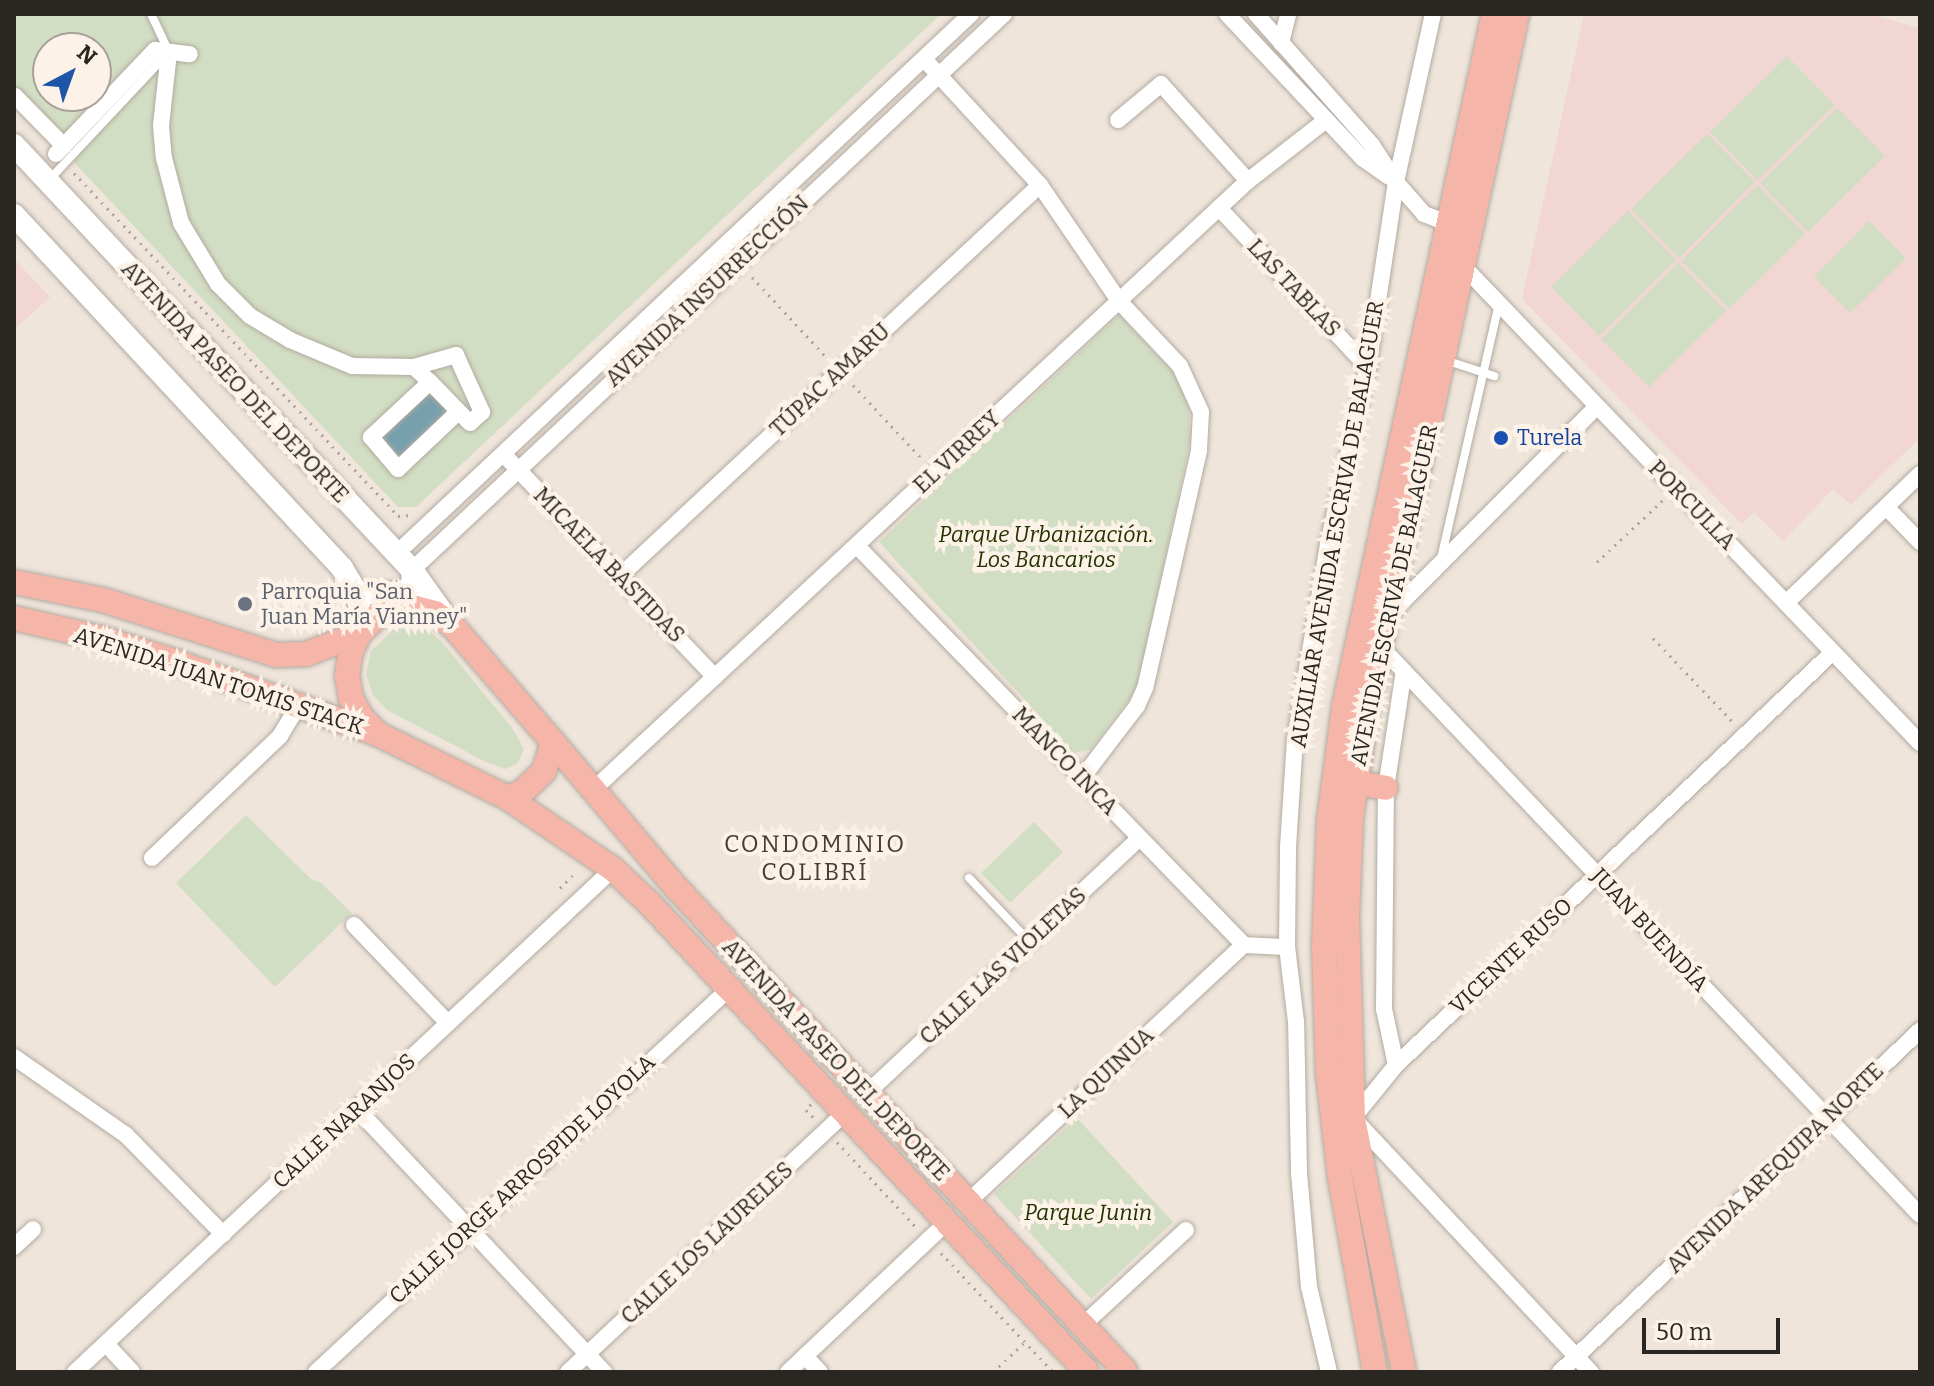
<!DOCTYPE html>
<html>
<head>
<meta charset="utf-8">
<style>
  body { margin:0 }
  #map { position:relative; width:1934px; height:1386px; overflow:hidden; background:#efe5db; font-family:Bitter,serif }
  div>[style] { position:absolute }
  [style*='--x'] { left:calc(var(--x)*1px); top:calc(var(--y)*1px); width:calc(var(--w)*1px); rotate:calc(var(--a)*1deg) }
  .education>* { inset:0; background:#f1d6d3 }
  .green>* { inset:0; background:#d2dec3 }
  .water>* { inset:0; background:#77a0ad }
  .path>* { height:3px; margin-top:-1.5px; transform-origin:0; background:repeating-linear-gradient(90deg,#ada59d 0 2px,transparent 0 8px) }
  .roads { filter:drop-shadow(0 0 2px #b3aaa0) drop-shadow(0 0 2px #b3aaa0) }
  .lane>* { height:8px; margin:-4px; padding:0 4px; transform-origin:4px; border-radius:4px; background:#fff }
  .street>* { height:16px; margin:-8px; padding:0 8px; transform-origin:8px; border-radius:8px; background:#fff }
  .secondary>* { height:22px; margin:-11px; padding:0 11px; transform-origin:11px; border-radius:11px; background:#fff }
  .primary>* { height:24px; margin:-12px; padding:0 12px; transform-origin:12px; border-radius:12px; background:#f5b6a9 }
  .dots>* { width:22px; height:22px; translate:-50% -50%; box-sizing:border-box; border:4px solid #fcf2e8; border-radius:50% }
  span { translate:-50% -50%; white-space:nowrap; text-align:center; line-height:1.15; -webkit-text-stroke:8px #fcf2e8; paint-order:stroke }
  .street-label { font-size:22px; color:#2a2723 }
  .transit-label { font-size:22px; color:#164399 }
  .left { translate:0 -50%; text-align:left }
  .park-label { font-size:22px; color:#233300; font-style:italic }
  .worship-label { font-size:22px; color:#5b616d }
  .neighbourhood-label { font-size:24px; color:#463e36; letter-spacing:2px }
  .frame { position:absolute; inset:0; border:16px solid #2a2723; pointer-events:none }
  .north { position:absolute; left:32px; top:32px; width:80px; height:80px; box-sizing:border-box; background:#fcf2e8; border:2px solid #a8a199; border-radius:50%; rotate:41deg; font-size:22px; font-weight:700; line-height:32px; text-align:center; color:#2a2723 }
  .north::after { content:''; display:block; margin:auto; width:28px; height:36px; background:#1e55a7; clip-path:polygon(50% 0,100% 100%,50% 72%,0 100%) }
  .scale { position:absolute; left:1642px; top:1318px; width:138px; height:36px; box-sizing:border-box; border:4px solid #2a2723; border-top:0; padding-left:10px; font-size:24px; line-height:28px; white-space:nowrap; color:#2a2723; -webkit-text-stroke:6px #fcf2e8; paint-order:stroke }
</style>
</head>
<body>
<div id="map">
  <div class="education">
    <div style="clip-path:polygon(1584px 14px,1868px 14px,1920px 28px,1920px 438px,1851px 505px,1833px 489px,1783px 541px,1754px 512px,1742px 524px,1522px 299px)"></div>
    <div style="clip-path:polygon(14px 259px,50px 297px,14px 330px)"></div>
  </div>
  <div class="green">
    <div style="clip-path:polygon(evenodd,14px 14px,941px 14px,416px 507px,398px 507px,23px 108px,14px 88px,14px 14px,48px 48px,96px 48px,96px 96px,48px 96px,48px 48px)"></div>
    <div style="clip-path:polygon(1787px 56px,1835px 105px,1757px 180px,1710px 132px)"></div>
    <div style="clip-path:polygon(1837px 108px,1885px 156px,1808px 232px,1760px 183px)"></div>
    <div style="clip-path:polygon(1707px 134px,1755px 182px,1679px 258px,1631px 209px)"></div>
    <div style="clip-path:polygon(1758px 185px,1805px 234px,1729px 309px,1681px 261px)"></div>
    <div style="clip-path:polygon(1628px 211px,1676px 260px,1599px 336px,1551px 287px)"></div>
    <div style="clip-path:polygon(1869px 221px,1906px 258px,1850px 313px,1814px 277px)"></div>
    <div style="clip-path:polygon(1678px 263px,1726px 311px,1649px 387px,1601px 339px)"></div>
    <div style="clip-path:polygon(1119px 315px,1173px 372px,1188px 395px,1190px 442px,1137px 689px,1091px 749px,1074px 753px,879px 542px)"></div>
    <div style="clip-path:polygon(416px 626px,428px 630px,441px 641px,512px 728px,524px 749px,518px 763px,506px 769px,484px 761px,387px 710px,373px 695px,366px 674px,371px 651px,393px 630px)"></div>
    <div style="clip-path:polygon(246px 815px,311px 879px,321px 883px,352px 913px,275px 987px,176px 883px)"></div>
    <div style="clip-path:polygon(1034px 822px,1063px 852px,1010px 903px,981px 873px)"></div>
    <div style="clip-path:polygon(1077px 1118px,1173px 1222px,1091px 1299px,994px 1194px)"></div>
  </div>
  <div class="water">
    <div style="clip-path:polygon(430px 389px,453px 414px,401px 461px,379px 436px)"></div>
  </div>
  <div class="path">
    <div style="--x:74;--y:173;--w:472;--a:46.6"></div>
    <div style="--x:398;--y:516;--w:13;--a:-4"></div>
    <div style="--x:752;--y:277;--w:112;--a:47.2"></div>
    <div style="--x:853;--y:385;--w:104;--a:46.9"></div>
    <div style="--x:1597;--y:562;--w:92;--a:-43.2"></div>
    <div style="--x:1653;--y:638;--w:119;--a:46.4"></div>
    <div style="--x:560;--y:888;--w:24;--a:-45"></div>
    <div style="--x:811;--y:1104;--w:8;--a:130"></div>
    <div style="--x:806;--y:1110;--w:13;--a:45"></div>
    <div style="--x:837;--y:1142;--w:116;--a:47.1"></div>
    <div style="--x:941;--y:1253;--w:163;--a:46.7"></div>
    <div style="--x:993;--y:1372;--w:45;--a:-43.2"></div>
  </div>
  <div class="roads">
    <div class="lane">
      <div style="--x:48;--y:181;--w:177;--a:-46.8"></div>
      <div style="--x:169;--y:52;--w:42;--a:-115.3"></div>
      <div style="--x:1445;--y:360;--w:52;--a:18.1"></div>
      <div style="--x:1441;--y:559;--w:262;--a:-77.2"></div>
      <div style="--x:969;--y:878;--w:87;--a:46.4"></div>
    </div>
    <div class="street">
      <div style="--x:1227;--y:14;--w:197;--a:46.8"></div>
      <div style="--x:1362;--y:158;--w:33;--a:35"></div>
      <div style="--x:1256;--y:14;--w:175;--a:48.5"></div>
      <div style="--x:1372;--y:145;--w:44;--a:57"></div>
      <div style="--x:1396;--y:182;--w:43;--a:48.8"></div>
      <div style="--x:1424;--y:214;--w:28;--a:21"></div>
      <div style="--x:1281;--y:43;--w:30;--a:-76"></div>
      <div style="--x:169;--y:52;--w:74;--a:96.2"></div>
      <div style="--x:161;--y:126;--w:32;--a:85"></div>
      <div style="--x:164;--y:158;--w:67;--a:75.3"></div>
      <div style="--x:181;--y:223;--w:71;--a:58.8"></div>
      <div style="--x:218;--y:284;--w:45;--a:45"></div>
      <div style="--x:250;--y:316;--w:47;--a:31"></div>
      <div style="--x:290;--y:340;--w:67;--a:22.8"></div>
      <div style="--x:352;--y:366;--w:62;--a:0.9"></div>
      <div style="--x:924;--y:59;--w:171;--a:47.4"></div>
      <div style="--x:1040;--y:185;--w:140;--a:55.7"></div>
      <div style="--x:1119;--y:301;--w:89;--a:46.8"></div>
      <div style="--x:1180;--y:366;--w:51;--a:65.5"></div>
      <div style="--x:1201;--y:412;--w:39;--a:93"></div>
      <div style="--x:1199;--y:451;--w:243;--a:102.8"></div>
      <div style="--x:1145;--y:688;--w:20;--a:114"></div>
      <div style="--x:1137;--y:706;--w:91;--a:127.4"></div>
      <div style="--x:15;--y:96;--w:70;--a:45.6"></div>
      <div style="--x:1118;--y:120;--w:56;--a:-39.9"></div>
      <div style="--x:1161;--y:84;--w:130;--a:48.1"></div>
      <div style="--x:56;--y:154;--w:144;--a:-46.4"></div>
      <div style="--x:155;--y:50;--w:35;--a:7"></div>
      <div style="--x:1219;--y:208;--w:218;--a:46.9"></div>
      <div style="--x:1464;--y:267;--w:659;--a:46.23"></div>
      <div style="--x:430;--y:382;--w:22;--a:-137"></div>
      <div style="--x:414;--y:367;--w:44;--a:-15.9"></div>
      <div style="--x:456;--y:355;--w:63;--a:65.5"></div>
      <div style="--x:482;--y:412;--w:16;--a:137"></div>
      <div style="--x:470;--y:423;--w:57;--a:-134.3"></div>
      <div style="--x:430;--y:382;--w:81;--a:137"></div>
      <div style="--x:371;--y:437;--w:42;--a:49.8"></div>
      <div style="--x:398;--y:469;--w:83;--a:-43.5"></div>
      <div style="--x:509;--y:460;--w:299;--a:46.5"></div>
      <div style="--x:1886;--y:507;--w:49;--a:45.8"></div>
      <div style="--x:857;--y:546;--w:556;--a:45.87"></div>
      <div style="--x:1244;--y:945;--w:43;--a:2.7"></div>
      <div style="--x:396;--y:554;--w:789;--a:-43.2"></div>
      <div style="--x:412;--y:570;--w:812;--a:-43.2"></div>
      <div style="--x:621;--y:575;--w:572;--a:-42.95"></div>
      <div style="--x:1786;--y:603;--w:186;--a:-43.9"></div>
      <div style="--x:1388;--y:616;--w:296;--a:-45.1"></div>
      <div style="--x:1380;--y:646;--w:784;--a:46.5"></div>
      <div style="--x:593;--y:790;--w:894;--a:-42.92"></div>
      <div style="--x:1248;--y:181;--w:99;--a:-38"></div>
      <div style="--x:152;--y:858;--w:177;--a:-43.6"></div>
      <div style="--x:280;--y:736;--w:35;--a:-59"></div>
      <div style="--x:354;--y:925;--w:136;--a:46.2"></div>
      <div style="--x:14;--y:1057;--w:136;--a:34.9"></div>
      <div style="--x:126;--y:1135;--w:139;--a:45.6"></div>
      <div style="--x:1396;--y:1065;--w:57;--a:-102.1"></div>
      <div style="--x:1384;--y:1009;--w:221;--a:-89.5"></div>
      <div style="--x:1386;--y:788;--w:118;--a:-81.3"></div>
      <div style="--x:866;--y:1094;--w:375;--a:-43.1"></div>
      <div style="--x:357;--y:1109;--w:361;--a:46.8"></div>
      <div style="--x:1353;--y:1118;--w:68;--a:-50.9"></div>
      <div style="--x:1396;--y:1065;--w:601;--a:-43.38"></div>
      <div style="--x:1354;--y:1119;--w:347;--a:46.9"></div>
      <div style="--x:968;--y:1202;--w:377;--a:-43"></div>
      <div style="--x:14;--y:1247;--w:26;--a:-43"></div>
      <div style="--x:1083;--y:1325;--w:140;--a:-42.7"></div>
      <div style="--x:106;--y:1344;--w:38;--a:47"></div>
      <div style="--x:805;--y:1356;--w:22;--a:47"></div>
      <div style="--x:75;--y:1372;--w:737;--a:-43.07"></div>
      <div style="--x:316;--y:1372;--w:565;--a:-42.85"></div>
      <div style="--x:568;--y:1372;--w:379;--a:-43.1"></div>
      <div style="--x:788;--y:1372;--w:220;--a:-43.3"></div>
      <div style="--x:1329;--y:1372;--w:87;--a:-103.2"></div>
      <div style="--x:1309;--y:1287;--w:115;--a:-95"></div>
      <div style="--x:1299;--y:1172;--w:150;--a:-91.1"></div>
      <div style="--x:1296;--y:1022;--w:76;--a:-96.8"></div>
      <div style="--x:1287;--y:947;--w:100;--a:-89.4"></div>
      <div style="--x:1288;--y:847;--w:107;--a:-86.3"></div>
      <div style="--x:1295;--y:740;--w:199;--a:-80.4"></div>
      <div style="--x:1328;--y:544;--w:181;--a:-77.3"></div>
      <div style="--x:1368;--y:367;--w:187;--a:-81.4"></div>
      <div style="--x:1396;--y:182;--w:172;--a:-77.6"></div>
      <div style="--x:1560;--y:1372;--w:497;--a:-43.5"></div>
    </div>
    <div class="secondary">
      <div style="--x:14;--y:145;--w:582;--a:46.88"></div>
      <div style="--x:412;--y:570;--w:65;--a:54.4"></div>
      <div style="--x:14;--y:215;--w:482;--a:47.1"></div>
      <div style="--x:342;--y:568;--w:29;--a:59"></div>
      <div style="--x:357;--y:593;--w:36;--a:80"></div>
      <div style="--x:357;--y:593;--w:49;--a:0"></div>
      <div style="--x:406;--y:593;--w:14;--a:-60"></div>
      <div style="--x:413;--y:581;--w:11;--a:-95"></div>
    </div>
    <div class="primary">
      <div style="--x:14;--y:582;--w:91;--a:11.4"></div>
      <div style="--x:103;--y:600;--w:182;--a:17.6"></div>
      <div style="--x:276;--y:655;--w:30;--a:-2"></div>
      <div style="--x:306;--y:654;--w:57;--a:-20.7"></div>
      <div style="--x:416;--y:608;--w:20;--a:15"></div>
      <div style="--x:435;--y:613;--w:19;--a:35"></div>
      <div style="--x:451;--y:624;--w:156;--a:49.2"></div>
      <div style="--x:553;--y:742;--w:30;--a:107"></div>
      <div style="--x:544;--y:771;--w:30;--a:136"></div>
      <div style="--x:522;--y:792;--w:15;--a:157"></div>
      <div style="--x:508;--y:798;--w:145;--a:-153.8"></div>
      <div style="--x:378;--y:734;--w:23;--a:-135"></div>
      <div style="--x:362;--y:718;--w:23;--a:-119"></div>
      <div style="--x:351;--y:698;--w:22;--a:-100"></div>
      <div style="--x:347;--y:676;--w:22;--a:-82"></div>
      <div style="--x:350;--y:654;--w:22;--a:-66"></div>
      <div style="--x:359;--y:634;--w:27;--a:-45"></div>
      <div style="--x:378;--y:615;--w:19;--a:-18"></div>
      <div style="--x:396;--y:609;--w:20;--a:-3"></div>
      <div style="--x:14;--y:618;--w:89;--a:12.9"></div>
      <div style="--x:101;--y:638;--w:80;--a:17.5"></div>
      <div style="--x:177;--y:662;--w:208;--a:19.7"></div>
      <div style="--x:553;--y:742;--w:187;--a:49.8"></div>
      <div style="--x:674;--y:885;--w:664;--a:47.13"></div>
      <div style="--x:1356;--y:783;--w:30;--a:9"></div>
      <div style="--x:508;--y:798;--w:127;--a:34.1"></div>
      <div style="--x:613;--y:869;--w:51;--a:43.4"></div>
      <div style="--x:650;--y:904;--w:640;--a:46.96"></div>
      <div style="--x:1375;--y:1372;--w:197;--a:-100.2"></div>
      <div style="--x:1340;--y:1178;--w:106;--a:-96.5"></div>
      <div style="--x:1328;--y:1073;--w:127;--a:-91.8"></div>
      <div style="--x:1324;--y:946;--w:125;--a:-87.7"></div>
      <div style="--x:1329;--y:821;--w:115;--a:-82.5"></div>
      <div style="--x:1344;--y:707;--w:709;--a:-77.79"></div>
      <div style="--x:1404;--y:1372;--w:259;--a:-101.4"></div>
      <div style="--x:1353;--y:1118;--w:200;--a:-91.7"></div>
      <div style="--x:1347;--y:918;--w:100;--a:-87.7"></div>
      <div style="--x:1351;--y:818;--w:104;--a:-81.7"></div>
      <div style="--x:1366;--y:715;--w:717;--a:-77.84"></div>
    </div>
  </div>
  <div class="dots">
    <div style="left:1501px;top:438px;background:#1a4fb4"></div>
    <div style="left:245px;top:604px;background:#6b7280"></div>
  </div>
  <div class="street-label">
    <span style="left:1294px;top:288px;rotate:47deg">LAS TABLAS</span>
    <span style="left:707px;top:291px;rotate:-43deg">AVENIDA INSURRECCIÓN</span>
    <span style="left:830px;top:380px;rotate:-43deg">TÚPAC AMARU</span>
    <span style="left:235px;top:382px;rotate:47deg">AVENIDA PASEO DEL DEPORTE</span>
    <span style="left:957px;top:452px;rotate:-43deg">EL VIRREY</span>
    <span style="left:1692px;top:505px;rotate:46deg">PORCULLA</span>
    <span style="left:1337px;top:524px;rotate:-80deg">AUXILIAR AVENIDA ESCRIVA DE BALAGUER</span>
    <span style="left:609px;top:565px;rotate:46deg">MICAELA BASTIDAS</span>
    <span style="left:1394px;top:595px;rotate:-78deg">AVENIDA ESCRIVÁ DE BALAGUER</span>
    <span style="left:219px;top:681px;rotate:18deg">AVENIDA JUAN TOMIS STACK</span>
    <span style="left:1065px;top:761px;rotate:46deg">MANCO INCA</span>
    <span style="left:1650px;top:930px;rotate:47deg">JUAN BUENDÍA</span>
    <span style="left:1511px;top:956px;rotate:-43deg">VICENTE RUSO</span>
    <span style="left:1003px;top:966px;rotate:-43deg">CALLE LAS VIOLETAS</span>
    <span style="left:836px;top:1060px;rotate:47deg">AVENIDA PASEO DEL DEPORTE</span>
    <span style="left:1106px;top:1073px;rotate:-43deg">LA QUINUA</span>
    <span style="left:344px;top:1121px;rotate:-43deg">CALLE NARANJOS</span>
    <span style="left:1775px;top:1168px;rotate:-44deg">AVENIDA AREQUIPA NORTE</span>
    <span style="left:522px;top:1179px;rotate:-43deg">CALLE JORGE ARROSPIDE LOYOLA</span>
    <span style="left:707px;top:1243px;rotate:-43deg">CALLE LOS LAURELES</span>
  </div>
  <div class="transit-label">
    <span class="left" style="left:1517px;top:438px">Turela</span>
  </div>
  <div class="park-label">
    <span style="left:1046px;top:547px">Parque Urbanización.<br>Los Bancarios</span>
    <span style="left:1088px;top:1213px">Parque Junin</span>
  </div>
  <div class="worship-label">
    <span class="left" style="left:261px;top:604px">Parroquia "San<br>Juan María Vianney"</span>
  </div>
  <div class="neighbourhood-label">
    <span style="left:815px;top:859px">CONDOMINIO<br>COLIBRÍ</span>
  </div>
  <div class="frame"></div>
  <div class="north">N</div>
  <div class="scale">50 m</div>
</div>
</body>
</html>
